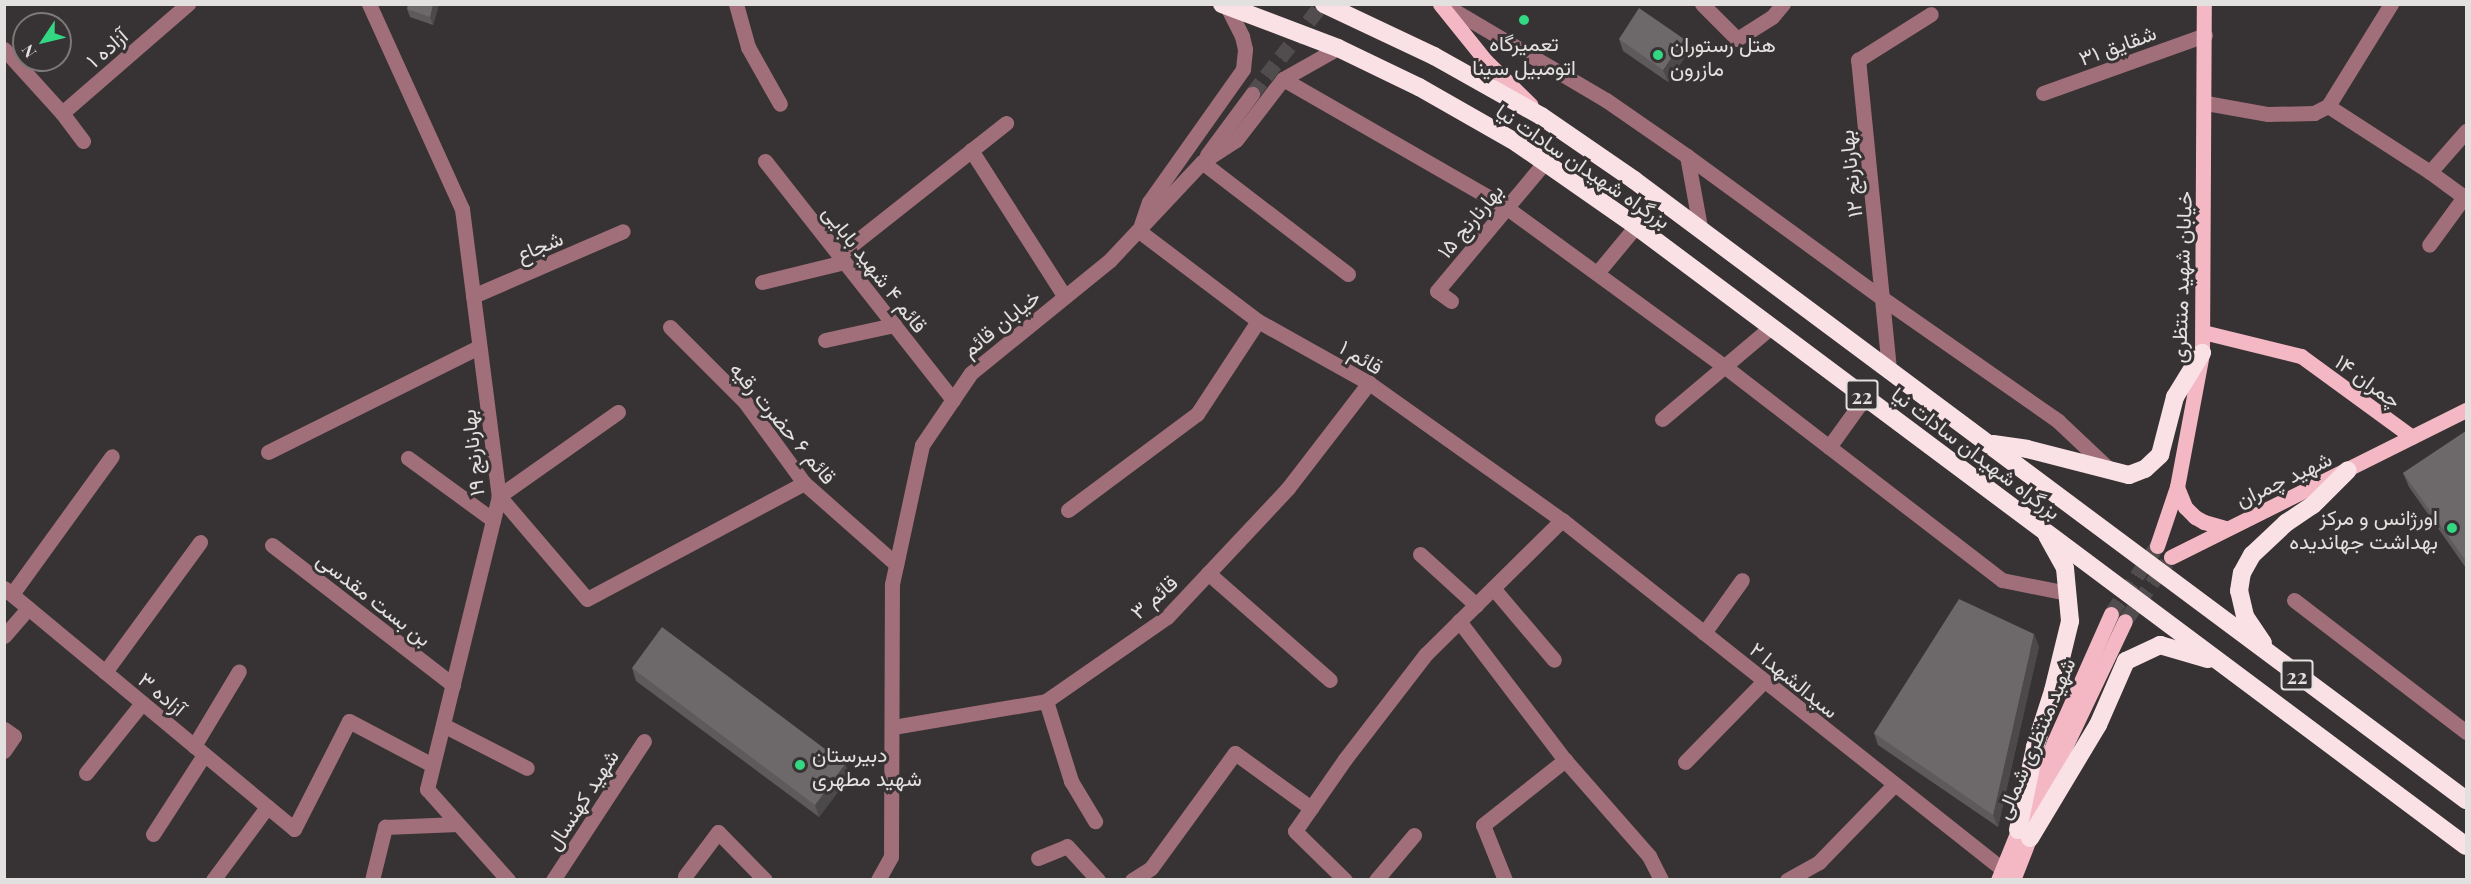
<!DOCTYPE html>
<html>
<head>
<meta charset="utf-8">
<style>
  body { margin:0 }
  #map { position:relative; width:2471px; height:884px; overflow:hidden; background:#373233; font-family:"Playfair Display",Vazirmatn,serif }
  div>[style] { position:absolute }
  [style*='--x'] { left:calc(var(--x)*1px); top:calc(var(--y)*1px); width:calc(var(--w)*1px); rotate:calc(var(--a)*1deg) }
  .minor-tunnel>* { height:15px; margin-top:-7.5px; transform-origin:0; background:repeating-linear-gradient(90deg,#514c4d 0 15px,transparent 0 23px) }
  .major-tunnel>* { height:15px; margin-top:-7.5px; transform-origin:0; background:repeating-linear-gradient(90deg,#514c4d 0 15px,transparent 0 23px) }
  .minor>* { height:15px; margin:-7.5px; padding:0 7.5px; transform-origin:7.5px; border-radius:7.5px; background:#a06f7a }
  .major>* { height:15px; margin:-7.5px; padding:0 7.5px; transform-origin:7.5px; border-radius:7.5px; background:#f4b8c4 }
  .highway>* { height:18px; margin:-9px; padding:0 9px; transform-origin:9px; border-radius:9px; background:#fae1e6 }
  .wall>* { inset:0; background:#5e595a }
  .shaded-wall>* { inset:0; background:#4c494a }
  .building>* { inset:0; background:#6d6869 }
  .dots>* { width:16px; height:16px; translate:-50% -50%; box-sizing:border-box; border:3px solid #373233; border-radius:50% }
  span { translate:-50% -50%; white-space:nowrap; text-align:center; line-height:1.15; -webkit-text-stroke:6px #373233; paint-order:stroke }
  .shield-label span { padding:2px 4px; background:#373233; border:2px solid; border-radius:4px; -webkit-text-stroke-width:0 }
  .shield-label { font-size:20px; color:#e3e0e0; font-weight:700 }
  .poi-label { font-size:21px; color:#e3e0e0 }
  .left { translate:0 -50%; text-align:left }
  .right { translate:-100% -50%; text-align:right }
  .street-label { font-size:21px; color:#e3e0e0 }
  .frame { position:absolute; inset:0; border:6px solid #e3e0e0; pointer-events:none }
  .north { position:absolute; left:12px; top:12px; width:60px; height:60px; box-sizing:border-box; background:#373233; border:2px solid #7c7878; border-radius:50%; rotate:235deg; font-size:16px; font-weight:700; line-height:24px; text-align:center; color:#e3e0e0 }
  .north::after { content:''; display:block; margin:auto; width:21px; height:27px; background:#32d882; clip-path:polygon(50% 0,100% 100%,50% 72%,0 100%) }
</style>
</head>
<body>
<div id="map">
  <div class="minor-tunnel">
    <div style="--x:1252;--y:94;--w:114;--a:-52.1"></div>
  </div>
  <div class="major-tunnel">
    <div style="--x:2111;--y:614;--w:82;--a:-55.9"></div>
    <div style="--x:2125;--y:621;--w:72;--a:-54.6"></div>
  </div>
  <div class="minor">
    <div style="--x:369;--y:4;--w:225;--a:65.6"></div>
    <div style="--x:462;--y:209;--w:289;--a:82.7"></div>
    <div style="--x:499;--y:496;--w:302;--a:103.8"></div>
    <div style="--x:427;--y:789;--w:122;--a:48.3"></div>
    <div style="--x:736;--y:4;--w:45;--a:74.4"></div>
    <div style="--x:748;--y:47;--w:65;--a:60.7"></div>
    <div style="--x:1443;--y:4;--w:189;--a:30.5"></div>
    <div style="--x:1606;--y:100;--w:98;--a:34.7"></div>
    <div style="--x:1687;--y:156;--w:241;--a:36.1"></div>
    <div style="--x:1882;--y:298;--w:215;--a:34.9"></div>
    <div style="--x:2058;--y:421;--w:70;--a:43.3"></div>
    <div style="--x:1702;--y:4;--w:49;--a:45"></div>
    <div style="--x:1737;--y:39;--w:41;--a:-32.2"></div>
    <div style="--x:1772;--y:17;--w:17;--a:-50"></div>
    <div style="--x:4;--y:49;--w:86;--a:47.8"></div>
    <div style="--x:62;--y:113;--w:167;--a:-40.9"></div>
    <div style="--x:1283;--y:79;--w:258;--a:29.9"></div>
    <div style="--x:1507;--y:208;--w:268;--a:36.1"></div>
    <div style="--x:1724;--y:366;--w:351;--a:37.6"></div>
    <div style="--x:2002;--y:580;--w:66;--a:11.3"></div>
    <div style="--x:2043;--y:93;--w:172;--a:-19.7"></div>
    <div style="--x:2206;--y:103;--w:63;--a:10.1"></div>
    <div style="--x:2268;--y:114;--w:46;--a:-1.2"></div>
    <div style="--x:2314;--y:113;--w:16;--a:-27"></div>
    <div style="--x:2328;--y:106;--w:120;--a:-58.3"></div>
    <div style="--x:2328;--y:106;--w:121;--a:32.9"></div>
    <div style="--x:2430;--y:172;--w:42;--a:36.3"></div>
    <div style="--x:2464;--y:197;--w:59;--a:126.1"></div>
    <div style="--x:62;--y:113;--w:35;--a:53"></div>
    <div style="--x:971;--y:150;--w:174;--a:57.4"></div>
    <div style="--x:1207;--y:155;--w:76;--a:-53.6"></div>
    <div style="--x:1687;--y:156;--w:72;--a:79.6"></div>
    <div style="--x:765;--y:161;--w:304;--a:51.8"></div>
    <div style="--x:1202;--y:162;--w:184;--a:37.5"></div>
    <div style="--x:2430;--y:172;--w:55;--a:-48.7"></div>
    <div style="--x:1141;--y:225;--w:24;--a:-71"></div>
    <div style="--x:1149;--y:202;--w:163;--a:-54.7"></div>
    <div style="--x:1243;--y:69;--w:20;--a:-84"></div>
    <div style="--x:1245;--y:49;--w:13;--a:-103"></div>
    <div style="--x:1242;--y:36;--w:34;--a:-117"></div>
    <div style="--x:1139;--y:231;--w:149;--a:37.1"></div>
    <div style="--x:1258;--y:321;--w:127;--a:29.2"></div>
    <div style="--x:1369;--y:383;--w:237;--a:35.4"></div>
    <div style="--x:1562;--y:520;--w:562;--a:38.42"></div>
    <div style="--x:839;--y:255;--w:213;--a:-38.3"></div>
    <div style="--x:1597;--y:273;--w:61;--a:-50.3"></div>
    <div style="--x:762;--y:282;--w:84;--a:-13.7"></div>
    <div style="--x:473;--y:296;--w:163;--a:-23.4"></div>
    <div style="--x:1451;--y:301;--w:17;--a:-144"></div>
    <div style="--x:1437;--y:291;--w:168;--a:-50.1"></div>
    <div style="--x:670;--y:327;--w:106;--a:45"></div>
    <div style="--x:745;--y:402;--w:100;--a:53.9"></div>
    <div style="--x:804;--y:483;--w:123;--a:41.4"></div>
    <div style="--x:825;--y:340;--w:71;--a:-12.3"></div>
    <div style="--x:1889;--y:369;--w:311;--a:-95.7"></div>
    <div style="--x:1858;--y:60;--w:86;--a:-32.2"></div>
    <div style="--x:618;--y:412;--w:146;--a:144.8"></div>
    <div style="--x:499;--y:496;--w:135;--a:49.5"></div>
    <div style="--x:587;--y:599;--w:246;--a:-28.1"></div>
    <div style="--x:1662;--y:419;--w:143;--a:-40.2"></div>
    <div style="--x:1829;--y:447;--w:62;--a:-54.2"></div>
    <div style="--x:268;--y:452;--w:236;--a:-26.5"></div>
    <div style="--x:408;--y:458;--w:105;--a:36.1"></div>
    <div style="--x:1068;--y:510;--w:161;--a:-36.7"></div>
    <div style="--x:1197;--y:414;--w:111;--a:-56.7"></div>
    <div style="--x:272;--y:545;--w:229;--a:37.7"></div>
    <div style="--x:1420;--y:554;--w:76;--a:42.3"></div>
    <div style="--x:1208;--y:573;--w:162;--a:41.3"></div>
    <div style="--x:4;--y:588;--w:377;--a:39.7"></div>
    <div style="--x:294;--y:829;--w:121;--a:-63"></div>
    <div style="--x:349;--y:721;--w:94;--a:27.9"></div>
    <div style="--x:1493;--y:588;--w:94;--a:49.7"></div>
    <div style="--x:12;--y:594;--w:170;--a:-54.1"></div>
    <div style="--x:2294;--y:600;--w:217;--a:37.5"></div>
    <div style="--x:1459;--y:621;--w:175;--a:52.7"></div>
    <div style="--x:1565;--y:760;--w:128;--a:48.8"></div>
    <div style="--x:1649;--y:856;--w:27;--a:63"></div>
    <div style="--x:1704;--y:633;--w:65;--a:-54.4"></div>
    <div style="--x:4;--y:636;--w:37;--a:-49"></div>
    <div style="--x:105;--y:672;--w:161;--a:-53.8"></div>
    <div style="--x:1046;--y:701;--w:84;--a:72.6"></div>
    <div style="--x:1071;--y:781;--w:47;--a:59"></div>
    <div style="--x:443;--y:725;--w:94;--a:27.1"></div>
    <div style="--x:893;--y:727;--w:155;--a:-9.6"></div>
    <div style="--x:1046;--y:701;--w:147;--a:-34.8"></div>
    <div style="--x:1167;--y:617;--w:177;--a:-46.8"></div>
    <div style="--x:1288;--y:488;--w:133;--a:-52.4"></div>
    <div style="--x:4;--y:729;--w:12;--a:35"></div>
    <div style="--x:14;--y:736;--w:18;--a:124"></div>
    <div style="--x:194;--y:746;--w:87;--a:-59"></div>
    <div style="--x:1685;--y:762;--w:113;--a:-45.7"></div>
    <div style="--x:86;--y:773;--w:90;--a:-51.3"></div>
    <div style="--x:153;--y:834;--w:94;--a:-57.2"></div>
    <div style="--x:1038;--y:858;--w:31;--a:-22"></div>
    <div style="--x:1067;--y:846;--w:46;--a:47.6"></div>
    <div style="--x:685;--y:876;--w:55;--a:-53.1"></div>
    <div style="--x:718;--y:832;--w:67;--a:45.6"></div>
    <div style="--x:213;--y:880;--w:91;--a:-53.5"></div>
    <div style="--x:372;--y:880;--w:55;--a:-76.2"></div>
    <div style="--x:385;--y:827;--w:73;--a:-2.4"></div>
    <div style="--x:553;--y:880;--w:166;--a:-56.8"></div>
    <div style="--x:878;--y:880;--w:26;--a:-61"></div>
    <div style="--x:891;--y:857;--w:273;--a:-89.8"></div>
    <div style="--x:892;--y:584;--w:142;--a:-77.8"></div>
    <div style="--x:922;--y:445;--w:87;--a:-55.8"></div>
    <div style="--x:971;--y:373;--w:179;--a:-39.1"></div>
    <div style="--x:1110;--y:260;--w:134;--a:-46.8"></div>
    <div style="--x:1202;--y:162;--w:40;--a:-32.9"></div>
    <div style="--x:1236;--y:140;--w:77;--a:-52.4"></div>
    <div style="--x:1283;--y:79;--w:63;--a:-29.4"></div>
    <div style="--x:1132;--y:880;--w:22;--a:-32"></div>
    <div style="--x:1151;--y:868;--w:142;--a:-53.9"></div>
    <div style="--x:1235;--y:753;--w:94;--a:35.9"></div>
    <div style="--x:1345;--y:880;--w:70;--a:-135.6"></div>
    <div style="--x:1295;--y:831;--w:88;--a:-55.2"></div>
    <div style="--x:1345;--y:759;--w:133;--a:-52.4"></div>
    <div style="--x:1426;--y:654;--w:191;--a:-44.6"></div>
    <div style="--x:1376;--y:880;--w:59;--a:-49.8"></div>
    <div style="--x:1505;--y:880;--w:59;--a:-111.8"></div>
    <div style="--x:1483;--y:825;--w:105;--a:-38.4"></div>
    <div style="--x:1787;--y:880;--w:37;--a:-29"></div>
    <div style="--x:1819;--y:862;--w:107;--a:-45.8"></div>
  </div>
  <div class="major">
    <div style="--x:1440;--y:4;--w:72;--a:51.2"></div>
    <div style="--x:1485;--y:60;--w:64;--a:44.4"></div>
    <div style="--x:2203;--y:332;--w:101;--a:13.8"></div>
    <div style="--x:2301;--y:356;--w:137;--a:36.1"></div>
    <div style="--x:2177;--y:487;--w:22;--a:68"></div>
    <div style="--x:2185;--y:507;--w:14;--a:45"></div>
    <div style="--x:2195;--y:517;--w:10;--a:29"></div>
    <div style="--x:2204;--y:522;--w:22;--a:16"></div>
    <div style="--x:2157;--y:546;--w:62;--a:-71.3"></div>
    <div style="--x:2177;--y:487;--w:136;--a:-79.4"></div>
    <div style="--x:2202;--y:353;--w:349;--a:-89.7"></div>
    <div style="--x:2171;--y:557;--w:330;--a:-26.5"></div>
    <div style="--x:1998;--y:880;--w:149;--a:-67.9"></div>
    <div style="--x:2054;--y:742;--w:140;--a:-66"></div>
    <div style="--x:2013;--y:880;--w:145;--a:-68.6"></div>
    <div style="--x:2066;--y:745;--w:137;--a:-64.6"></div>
  </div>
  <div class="highway">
    <div style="--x:1222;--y:4;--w:124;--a:20.8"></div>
    <div style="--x:1338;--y:48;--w:90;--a:25.7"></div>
    <div style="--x:1419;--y:87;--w:113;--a:29.7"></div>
    <div style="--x:1517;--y:143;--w:145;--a:34.9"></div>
    <div style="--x:1636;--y:226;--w:1036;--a:36.76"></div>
    <div style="--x:1324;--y:4;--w:122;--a:25.3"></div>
    <div style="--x:1434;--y:56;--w:123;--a:29.3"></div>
    <div style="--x:1541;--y:116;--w:113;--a:34.5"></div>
    <div style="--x:1634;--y:180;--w:1038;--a:36.69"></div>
    <div style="--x:1993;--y:444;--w:34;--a:8"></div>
    <div style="--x:2027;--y:449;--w:105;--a:14.3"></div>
    <div style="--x:2129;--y:475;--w:17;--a:-21"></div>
    <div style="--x:2145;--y:469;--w:21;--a:-43"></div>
    <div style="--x:2160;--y:455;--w:60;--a:-75.5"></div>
    <div style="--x:2175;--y:397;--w:52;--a:-58.5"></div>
    <div style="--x:2263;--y:643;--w:32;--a:-124"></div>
    <div style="--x:2245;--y:616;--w:26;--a:-103"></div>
    <div style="--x:2239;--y:591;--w:18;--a:-81"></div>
    <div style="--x:2242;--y:573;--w:21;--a:-61"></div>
    <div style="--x:2252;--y:555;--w:47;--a:-43.3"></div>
    <div style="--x:2286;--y:523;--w:32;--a:-34"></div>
    <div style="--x:2313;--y:505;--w:49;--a:-45"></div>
    <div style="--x:2018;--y:830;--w:85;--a:-78.4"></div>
    <div style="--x:2035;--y:747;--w:59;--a:-72.2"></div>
    <div style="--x:2053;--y:691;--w:72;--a:-76.3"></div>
    <div style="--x:2070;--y:621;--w:53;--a:-95.4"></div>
    <div style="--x:2065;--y:568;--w:37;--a:-119"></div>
    <div style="--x:2030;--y:838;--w:132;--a:-59"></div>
    <div style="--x:2098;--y:725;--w:70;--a:-66.4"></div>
    <div style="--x:2126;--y:661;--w:38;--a:-25"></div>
    <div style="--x:2160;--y:645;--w:50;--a:16.3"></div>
  </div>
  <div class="wall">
    <div style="clip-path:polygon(439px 4px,433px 25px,410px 17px,407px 9px)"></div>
    <div style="clip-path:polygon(1619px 39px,1689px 51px,1668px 82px,1623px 51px)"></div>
    <div style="clip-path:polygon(2466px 431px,2466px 568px,2409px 487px,2403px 473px)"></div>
    <div style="clip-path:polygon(2039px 646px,1998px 827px,1878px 745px,1874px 733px)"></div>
    <div style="clip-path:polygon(632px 668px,845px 764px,850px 776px,819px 817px,636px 681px)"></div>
  </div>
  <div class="shaded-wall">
    <div style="clip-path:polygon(433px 4px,439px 4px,433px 25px,430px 17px)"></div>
    <div style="clip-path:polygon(1684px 39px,1689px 51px,1668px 82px,1663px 70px)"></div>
    <div style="clip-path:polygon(2034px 634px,2039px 646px,1998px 827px,1993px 815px)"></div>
    <div style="clip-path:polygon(845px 764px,850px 776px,819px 817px,815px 805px)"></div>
  </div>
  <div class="building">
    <div style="clip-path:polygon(408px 4px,433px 4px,430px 17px,407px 9px)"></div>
    <div style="clip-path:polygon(1639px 8px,1684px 39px,1663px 70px,1619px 39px)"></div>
    <div style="clip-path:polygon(2466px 431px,2466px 561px,2403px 473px)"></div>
    <div style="clip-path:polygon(1959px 599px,2034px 634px,1993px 815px,1874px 733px)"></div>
    <div style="clip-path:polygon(662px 627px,845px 764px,815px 805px,632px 668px)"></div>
  </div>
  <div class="dots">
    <div style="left:1524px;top:20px;background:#32d882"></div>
    <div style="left:1658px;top:55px;background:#32d882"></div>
    <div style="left:2452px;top:528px;background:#32d882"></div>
    <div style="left:800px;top:765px;background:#32d882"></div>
  </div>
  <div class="shield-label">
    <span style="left:1862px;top:395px">22</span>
    <span style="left:2297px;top:675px">22</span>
  </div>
  <div class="poi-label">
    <span style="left:1524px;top:54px">تعمیرگاه<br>اتومبیل سینا</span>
    <span class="left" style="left:1670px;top:55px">هتل رستوران<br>مازرون</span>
    <span class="right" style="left:2438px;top:528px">اورژانس و مرکز<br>بهداشت جهاندیده</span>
    <span class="left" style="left:812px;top:765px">دبیرستان<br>شهید مطهری</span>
  </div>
  <div class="street-label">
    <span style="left:2117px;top:44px;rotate:-20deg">شقایق ۳۱</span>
    <span style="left:106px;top:47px;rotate:-41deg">آزاده ۱</span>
    <span style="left:1584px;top:165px;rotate:34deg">بزرگراه شهیدان سادات نیا</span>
    <span style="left:1849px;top:174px;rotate:-96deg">بهارنارنج ۱۲</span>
    <span style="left:1469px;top:220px;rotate:-50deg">بهارنارنج ۱۵</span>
    <span style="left:539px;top:245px;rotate:-23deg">شجاع</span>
    <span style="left:876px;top:268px;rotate:52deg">قائم ۴ شهید بابایی</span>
    <span style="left:2180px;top:277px;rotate:-88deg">خیابان شهید منتظری</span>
    <span style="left:1000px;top:322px;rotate:-39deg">خیابان قائم</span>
    <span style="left:1362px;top:356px;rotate:31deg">قائم ۱</span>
    <span style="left:2369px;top:380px;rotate:36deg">چمران ۱۴</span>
    <span style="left:784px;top:422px;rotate:50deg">قائم ۶ حضرت رقیه</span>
    <span style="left:1977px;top:452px;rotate:37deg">بزرگراه شهیدان سادات نیا</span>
    <span style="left:471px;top:453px;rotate:-96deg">بهارنارنج ۱۹</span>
    <span style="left:2283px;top:478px;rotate:-25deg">شهید چمران</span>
    <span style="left:1153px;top:596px;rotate:-41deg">قائم ۳</span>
    <span style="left:375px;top:598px;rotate:38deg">بن بست مقدسی</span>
    <span style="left:1795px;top:679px;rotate:39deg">سیدالشهدا ۲</span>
    <span style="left:163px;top:693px;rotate:40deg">آزاده ۳</span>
    <span style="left:2034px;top:738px;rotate:-67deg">شهید منتظری شمالی</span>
    <span style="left:581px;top:799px;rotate:-57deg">شهید کهنسال</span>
  </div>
  <div class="frame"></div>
  <div class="north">N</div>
</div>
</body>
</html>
